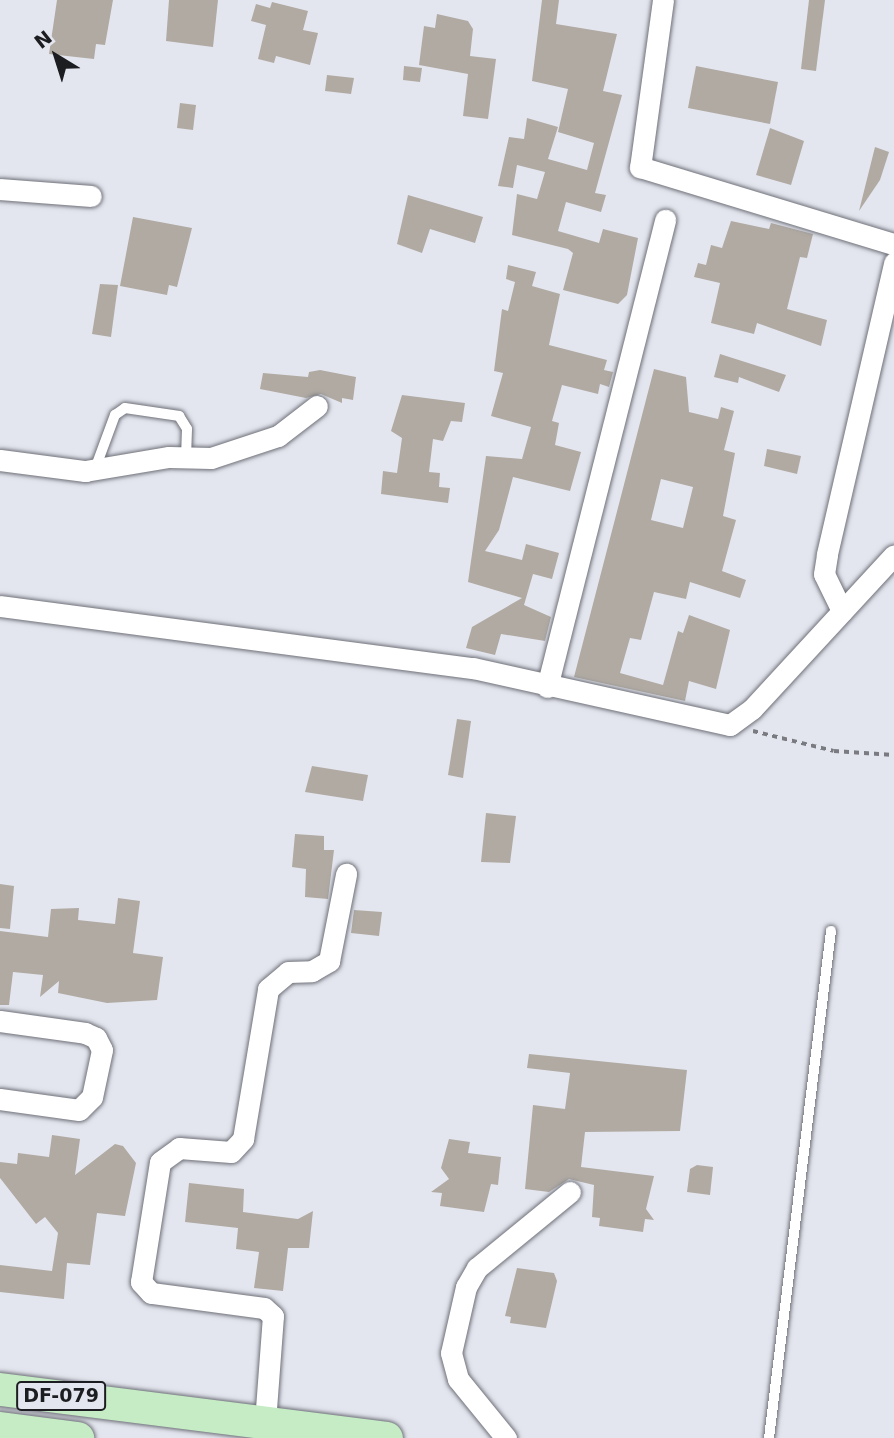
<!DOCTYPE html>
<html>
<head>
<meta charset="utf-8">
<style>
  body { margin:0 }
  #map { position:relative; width:894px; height:1438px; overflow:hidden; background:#e4e6ef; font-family:"DejaVu Sans",sans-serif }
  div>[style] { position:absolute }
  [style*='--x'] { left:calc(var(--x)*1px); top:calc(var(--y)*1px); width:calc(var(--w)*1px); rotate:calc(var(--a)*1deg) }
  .building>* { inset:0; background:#b0aaa3 }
  .path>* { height:3.5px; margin-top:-1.75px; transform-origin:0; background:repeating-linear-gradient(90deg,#7a7b81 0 5px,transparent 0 10px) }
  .roads { filter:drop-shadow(0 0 2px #6e7078) drop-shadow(0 0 2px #6e7078) }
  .lane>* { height:10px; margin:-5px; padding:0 5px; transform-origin:5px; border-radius:5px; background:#fff }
  .street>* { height:21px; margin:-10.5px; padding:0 10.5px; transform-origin:10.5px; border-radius:10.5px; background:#fff }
  .primary>* { height:33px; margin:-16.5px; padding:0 16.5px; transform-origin:16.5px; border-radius:16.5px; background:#c6ecc6 }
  span { translate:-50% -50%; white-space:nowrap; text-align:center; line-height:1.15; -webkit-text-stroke:5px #e4e6ef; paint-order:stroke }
  .shield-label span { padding:2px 5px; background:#e4e6ef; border:2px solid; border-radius:5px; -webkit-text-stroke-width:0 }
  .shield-label { font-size:19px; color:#1c1d20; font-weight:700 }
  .north { position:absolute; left:21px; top:21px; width:70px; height:70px; -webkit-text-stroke:5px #e4e6ef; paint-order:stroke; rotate:322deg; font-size:19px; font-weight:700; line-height:28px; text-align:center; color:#1c1d20 }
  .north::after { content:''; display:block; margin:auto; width:24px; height:32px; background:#1c1d20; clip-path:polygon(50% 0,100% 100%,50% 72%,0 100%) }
</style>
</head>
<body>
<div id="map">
  <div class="building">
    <div style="clip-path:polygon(57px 0,113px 0,105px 45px,96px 44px,94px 59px,49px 54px)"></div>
    <div style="clip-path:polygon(169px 0,218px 0,213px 47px,166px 41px)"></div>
    <div style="clip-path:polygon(542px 0,559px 0,556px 24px,617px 34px,603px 91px,622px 95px,595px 193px,606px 195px,601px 212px,566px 202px,558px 231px,599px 243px,603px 229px,638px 238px,627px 295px,618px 304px,563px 290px,573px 253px,568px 249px,512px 235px,517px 194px,537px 199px,545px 172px,517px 165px,513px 188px,498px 186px,509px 137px,524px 139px,527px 118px,558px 127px,548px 159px,587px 170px,594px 143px,558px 132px,568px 89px,532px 81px)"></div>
    <div style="clip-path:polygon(809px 0,825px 0,816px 71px,801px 69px)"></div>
    <div style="clip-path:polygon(272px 2px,308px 11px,303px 30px,318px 33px,310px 65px,276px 56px,274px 63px,258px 59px,266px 25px,251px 21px,256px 4px,270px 8px)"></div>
    <div style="clip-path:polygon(437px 14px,468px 21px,473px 29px,470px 56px,496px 59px,488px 119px,463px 116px,468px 74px,419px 65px,424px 26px,435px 28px)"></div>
    <div style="clip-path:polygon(404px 66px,422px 68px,420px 82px,403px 80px)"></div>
    <div style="clip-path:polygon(696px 66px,778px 82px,770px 124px,688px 108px)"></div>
    <div style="clip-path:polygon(327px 75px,354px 78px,351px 94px,325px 91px)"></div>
    <div style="clip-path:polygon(180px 103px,196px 105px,193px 130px,177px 128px)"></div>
    <div style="clip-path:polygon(770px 128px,804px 141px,791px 185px,756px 175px)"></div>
    <div style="clip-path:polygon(875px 147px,889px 152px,880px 180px,859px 211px)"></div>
    <div style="clip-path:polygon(408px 195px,483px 217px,475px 243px,430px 229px,422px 253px,397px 244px)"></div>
    <div style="clip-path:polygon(133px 217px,192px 228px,177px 287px,169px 285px,167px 295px,120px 286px)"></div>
    <div style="clip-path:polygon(731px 221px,769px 229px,771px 223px,813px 234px,807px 258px,800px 257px,787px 309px,827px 320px,821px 346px,757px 323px,754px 334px,711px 323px,720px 283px,694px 277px,698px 263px,706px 265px,711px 245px,722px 248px)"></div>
    <div style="clip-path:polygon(508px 265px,536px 272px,532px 286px,560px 294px,549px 345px,607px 360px,604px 370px,613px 372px,609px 387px,600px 384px,598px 394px,562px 385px,552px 421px,559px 423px,555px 445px,581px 452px,570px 491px,513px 477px,499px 530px,485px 551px,522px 560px,526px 544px,559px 553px,552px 579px,533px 574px,524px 605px,551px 617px,545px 641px,501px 634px,495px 655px,466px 648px,472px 627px,522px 598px,468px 582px,486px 456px,522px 459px,531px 427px,491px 416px,503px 373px,494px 371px,502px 309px,508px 311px,515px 282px,506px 279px)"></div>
    <div style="clip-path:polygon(100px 284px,118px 285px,111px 337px,92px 334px)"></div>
    <div style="clip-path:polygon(720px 354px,786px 375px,779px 392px,739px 377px,738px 383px,714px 377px)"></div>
    <div style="clip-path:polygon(evenodd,654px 369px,686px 377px,689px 412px,718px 419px,721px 407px,734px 411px,724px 450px,735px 453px,723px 516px,736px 520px,722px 571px,746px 580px,740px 598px,690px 582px,686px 599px,654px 592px,641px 640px,630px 638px,620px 673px,663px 685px,678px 631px,683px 633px,689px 615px,730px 630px,716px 689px,689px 681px,685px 701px,574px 677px,654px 369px,661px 479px,693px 487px,683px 528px,651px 520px,661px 479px)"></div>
    <div style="clip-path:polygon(320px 370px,356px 377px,353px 400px,342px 398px,342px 403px,321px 394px,306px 398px,260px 389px,263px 373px,308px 377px,309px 372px)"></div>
    <div style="clip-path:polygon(402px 395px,465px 403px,462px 422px,451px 421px,443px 441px,433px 439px,429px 472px,440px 473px,439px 487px,450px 488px,448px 503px,381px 494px,383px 471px,397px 473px,402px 438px,391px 431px)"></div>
    <div style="clip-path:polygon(767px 449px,801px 456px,797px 474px,764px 466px)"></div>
    <div style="clip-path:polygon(457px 719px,471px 721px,463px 778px,448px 775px)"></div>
    <div style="clip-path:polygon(312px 766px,368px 775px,363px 801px,305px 792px)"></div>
    <div style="clip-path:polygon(486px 813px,516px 816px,510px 863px,481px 862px)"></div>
    <div style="clip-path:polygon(295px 834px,324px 836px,324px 850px,334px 850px,328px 899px,305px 897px,306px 869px,292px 867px)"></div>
    <div style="clip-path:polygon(0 884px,14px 886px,10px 929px,0 928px)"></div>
    <div style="clip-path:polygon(118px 898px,140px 901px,133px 953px,163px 957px,157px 1000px,107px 1003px,58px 993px,59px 981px,40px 997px,43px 975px,13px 972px,9px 1005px,0 1005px,0 931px,48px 937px,51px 909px,79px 908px,78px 920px,115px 924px)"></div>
    <div style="clip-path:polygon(354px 910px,382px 912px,379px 936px,351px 933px)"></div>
    <div style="clip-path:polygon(529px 1054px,687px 1070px,680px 1131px,585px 1132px,581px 1167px,654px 1176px,646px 1209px,654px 1220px,645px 1219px,643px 1232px,599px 1226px,600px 1218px,592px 1217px,594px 1185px,569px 1179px,549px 1192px,525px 1189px,533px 1105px,565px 1109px,570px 1073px,527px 1068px)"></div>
    <div style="clip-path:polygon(52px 1135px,80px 1139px,75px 1175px,115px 1144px,123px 1146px,136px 1163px,125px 1216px,97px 1213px,90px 1265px,67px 1263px,64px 1299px,0 1292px,0 1265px,52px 1271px,58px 1233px,45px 1217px,36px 1224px,0 1178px,0 1162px,17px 1164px,18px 1153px,49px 1157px)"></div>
    <div style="clip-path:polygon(449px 1139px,470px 1142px,468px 1153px,501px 1157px,498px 1185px,491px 1184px,484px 1212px,440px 1206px,442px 1193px,431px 1192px,449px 1179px,441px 1168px)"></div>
    <div style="clip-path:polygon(697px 1165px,713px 1167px,710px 1195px,687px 1192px,690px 1169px)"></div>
    <div style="clip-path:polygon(189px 1183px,244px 1189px,243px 1212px,298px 1219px,313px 1211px,309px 1248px,288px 1248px,283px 1291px,254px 1288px,259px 1252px,236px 1249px,238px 1228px,185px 1222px)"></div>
    <div style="clip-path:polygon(517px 1268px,554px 1273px,557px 1281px,546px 1328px,510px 1323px,511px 1317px,505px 1316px)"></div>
  </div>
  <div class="path">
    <div style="--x:753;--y:731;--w:83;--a:13.9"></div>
    <div style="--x:834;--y:751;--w:60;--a:3.8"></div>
  </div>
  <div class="roads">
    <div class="lane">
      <div style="--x:95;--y:469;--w:58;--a:-69.7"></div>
      <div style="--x:115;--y:415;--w:12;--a:-35"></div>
      <div style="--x:125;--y:408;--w:55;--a:8.4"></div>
      <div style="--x:179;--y:416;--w:15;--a:58"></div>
      <div style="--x:187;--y:429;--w:29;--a:92"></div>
      <div style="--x:769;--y:1438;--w:511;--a:-83.03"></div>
    </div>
    <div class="street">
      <div style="--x:663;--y:0;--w:169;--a:97.8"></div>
      <div style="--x:640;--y:167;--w:265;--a:16.9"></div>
      <div style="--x:0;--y:189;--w:91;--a:4.4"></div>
      <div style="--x:0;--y:460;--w:86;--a:7.4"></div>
      <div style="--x:85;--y:471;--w:85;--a:-9.5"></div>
      <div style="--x:169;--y:457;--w:42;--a:1.4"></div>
      <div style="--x:211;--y:458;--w:71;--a:-18.2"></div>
      <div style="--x:278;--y:436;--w:49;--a:-37.6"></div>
      <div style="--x:0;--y:606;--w:477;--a:7.5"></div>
      <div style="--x:473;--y:668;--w:263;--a:12.5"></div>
      <div style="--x:730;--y:725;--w:27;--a:-36"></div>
      <div style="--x:752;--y:709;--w:209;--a:-47.3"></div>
      <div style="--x:842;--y:611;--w:41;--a:-115.9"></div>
      <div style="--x:824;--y:574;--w:20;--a:-81"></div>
      <div style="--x:827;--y:554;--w:299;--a:-77"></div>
      <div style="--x:547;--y:687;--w:482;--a:-75.8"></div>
      <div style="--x:0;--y:1021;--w:86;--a:8"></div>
      <div style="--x:85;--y:1033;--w:12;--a:24"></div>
      <div style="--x:96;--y:1038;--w:13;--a:63"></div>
      <div style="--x:102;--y:1050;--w:48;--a:102"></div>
      <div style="--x:92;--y:1097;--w:18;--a:135"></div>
      <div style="--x:79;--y:1110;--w:80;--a:-172.1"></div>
      <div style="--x:265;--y:1422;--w:106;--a:-85.7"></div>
      <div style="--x:273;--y:1316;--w:12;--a:-138"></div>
      <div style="--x:264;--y:1308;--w:114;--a:-172.4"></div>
      <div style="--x:151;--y:1293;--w:15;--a:-132"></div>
      <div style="--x:141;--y:1282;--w:121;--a:-81"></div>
      <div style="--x:160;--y:1162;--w:24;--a:-36"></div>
      <div style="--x:179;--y:1148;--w:52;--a:4.4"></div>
      <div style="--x:231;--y:1152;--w:18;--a:-47"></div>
      <div style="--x:243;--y:1139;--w:152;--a:-80.5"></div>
      <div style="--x:268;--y:989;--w:26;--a:-40"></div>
      <div style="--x:288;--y:972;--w:24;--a:-2"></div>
      <div style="--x:312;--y:971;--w:20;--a:-30"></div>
      <div style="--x:329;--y:961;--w:89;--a:-78.9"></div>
      <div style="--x:506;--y:1438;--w:76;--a:-129.1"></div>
      <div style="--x:458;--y:1379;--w:27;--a:-105"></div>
      <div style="--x:451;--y:1353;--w:68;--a:-77.2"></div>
      <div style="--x:466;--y:1287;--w:22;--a:-60"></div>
      <div style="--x:477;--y:1268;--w:120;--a:-39.3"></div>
    </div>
    <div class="primary">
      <div style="--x:0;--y:1389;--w:389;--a:7.2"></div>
      <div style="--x:0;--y:1428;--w:78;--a:7.4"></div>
    </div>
  </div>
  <div class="shield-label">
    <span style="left:61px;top:1396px">DF-079</span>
  </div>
  <div class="north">N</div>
</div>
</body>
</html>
